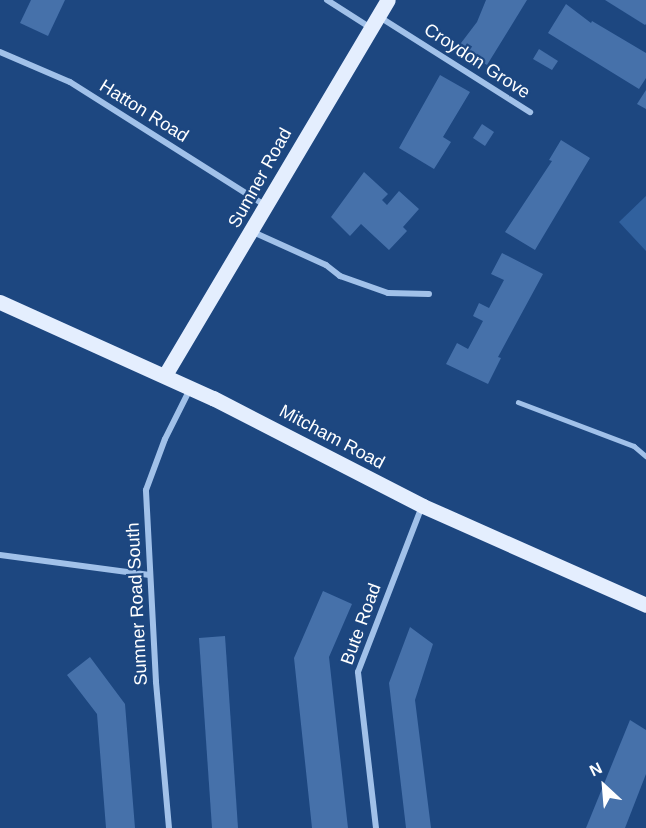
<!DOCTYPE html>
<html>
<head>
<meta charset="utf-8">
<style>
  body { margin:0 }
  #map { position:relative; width:646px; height:828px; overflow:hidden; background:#1d4780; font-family:Helvetica,sans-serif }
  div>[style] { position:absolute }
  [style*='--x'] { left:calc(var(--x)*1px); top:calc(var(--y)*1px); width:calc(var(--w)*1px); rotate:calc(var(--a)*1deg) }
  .green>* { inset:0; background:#31619e }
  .building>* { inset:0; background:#4671aa }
  .service>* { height:4.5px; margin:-2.25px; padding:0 2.25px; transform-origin:2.25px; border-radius:2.25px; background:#a1c1e9 }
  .minor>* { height:6px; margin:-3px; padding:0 3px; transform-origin:3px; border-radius:3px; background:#a1c1e9 }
  .primary>* { height:15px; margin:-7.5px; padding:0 7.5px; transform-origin:7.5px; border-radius:7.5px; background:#e4eefe }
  span { translate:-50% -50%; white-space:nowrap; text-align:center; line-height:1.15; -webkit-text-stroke:4.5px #1d4780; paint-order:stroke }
  .street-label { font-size:18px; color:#fff }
  .north { position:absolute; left:574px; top:756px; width:60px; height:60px; -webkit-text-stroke:4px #1d4780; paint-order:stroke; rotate:334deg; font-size:16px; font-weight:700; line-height:24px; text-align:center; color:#fff }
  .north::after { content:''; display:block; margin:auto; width:21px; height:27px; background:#fff; clip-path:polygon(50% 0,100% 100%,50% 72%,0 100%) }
</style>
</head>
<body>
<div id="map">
  <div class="green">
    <div style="clip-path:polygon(646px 196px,646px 251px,619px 222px)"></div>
  </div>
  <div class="building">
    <div style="clip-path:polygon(31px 0,65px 0,48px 36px,20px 23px)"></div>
    <div style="clip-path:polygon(486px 0,527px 0,487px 65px,458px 47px,477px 22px)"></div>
    <div style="clip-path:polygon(605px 0,646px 0,646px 24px,645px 25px)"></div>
    <div style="clip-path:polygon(566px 4px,591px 23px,592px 21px,646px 53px,646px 78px,639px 89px,548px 33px)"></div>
    <div style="clip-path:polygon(539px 49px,558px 61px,552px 70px,533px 59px)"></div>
    <div style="clip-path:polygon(440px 75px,470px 92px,443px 137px,451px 142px,434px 169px,399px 148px)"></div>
    <div style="clip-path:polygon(646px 90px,646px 109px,637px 104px)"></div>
    <div style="clip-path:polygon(482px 124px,494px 132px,485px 146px,473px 138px)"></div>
    <div style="clip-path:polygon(561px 140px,590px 158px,535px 250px,505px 232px,552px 161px,549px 160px)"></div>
    <div style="clip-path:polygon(364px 172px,388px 194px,382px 200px,387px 205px,399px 191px,419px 209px,403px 227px,407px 231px,389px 250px,361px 224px,350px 236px,331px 217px)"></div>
    <div style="clip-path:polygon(502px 253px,543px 274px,498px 357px,501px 358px,488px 384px,446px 364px,457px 343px,468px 349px,483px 321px,473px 316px,479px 303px,489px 308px,504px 280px,491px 274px)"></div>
    <div style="clip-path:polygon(323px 591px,352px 604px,329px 657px,348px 828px,312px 828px,294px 658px)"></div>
    <div style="clip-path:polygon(410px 627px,433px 644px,415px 700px,431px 828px,406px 828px,389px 683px)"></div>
    <div style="clip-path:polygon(225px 636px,238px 828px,212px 828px,199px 638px)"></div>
    <div style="clip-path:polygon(90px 657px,125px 704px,135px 828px,106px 828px,97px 714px,67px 675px)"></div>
    <div style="clip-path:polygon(630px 720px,646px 730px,646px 774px,625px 828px,586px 828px)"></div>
  </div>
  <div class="service">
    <div style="--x:518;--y:402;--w:124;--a:20.8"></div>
    <div style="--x:634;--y:446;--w:16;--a:40"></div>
  </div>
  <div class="minor">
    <div style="--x:327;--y:0;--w:52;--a:32.5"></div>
    <div style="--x:378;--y:16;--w:180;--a:32.3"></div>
    <div style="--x:0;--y:52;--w:76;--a:23.2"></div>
    <div style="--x:70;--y:82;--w:232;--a:32.3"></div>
    <div style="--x:253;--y:232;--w:80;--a:24.3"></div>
    <div style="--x:326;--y:265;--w:18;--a:38"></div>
    <div style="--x:340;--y:276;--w:51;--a:19.5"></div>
    <div style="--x:388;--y:293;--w:41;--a:1.4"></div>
    <div style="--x:0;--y:555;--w:151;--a:7.6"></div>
    <div style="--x:169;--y:828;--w:147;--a:-95.1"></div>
    <div style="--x:156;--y:682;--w:192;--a:-93"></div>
    <div style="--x:146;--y:490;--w:54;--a:-69.6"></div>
    <div style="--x:165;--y:439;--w:56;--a:-63.4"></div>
    <div style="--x:376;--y:828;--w:157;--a:-96.6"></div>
    <div style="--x:358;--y:672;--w:178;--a:-68.9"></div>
  </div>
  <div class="primary">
    <div style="--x:0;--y:302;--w:234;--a:24.3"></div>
    <div style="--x:213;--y:398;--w:236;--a:27.2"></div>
    <div style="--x:423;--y:506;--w:244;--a:23.9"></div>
    <div style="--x:165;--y:375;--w:436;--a:-59.3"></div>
  </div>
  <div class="street-label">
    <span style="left:477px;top:61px;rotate:33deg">Croydon Grove</span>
    <span style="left:144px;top:111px;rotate:32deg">Hatton Road</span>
    <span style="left:260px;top:178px;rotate:-61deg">Sumner Road</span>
    <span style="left:332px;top:437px;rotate:28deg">Mitcham Road</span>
    <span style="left:137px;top:604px;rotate:-93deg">Sumner Road South</span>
    <span style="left:361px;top:624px;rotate:-70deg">Bute Road</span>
  </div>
  <div class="north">N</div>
</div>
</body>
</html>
